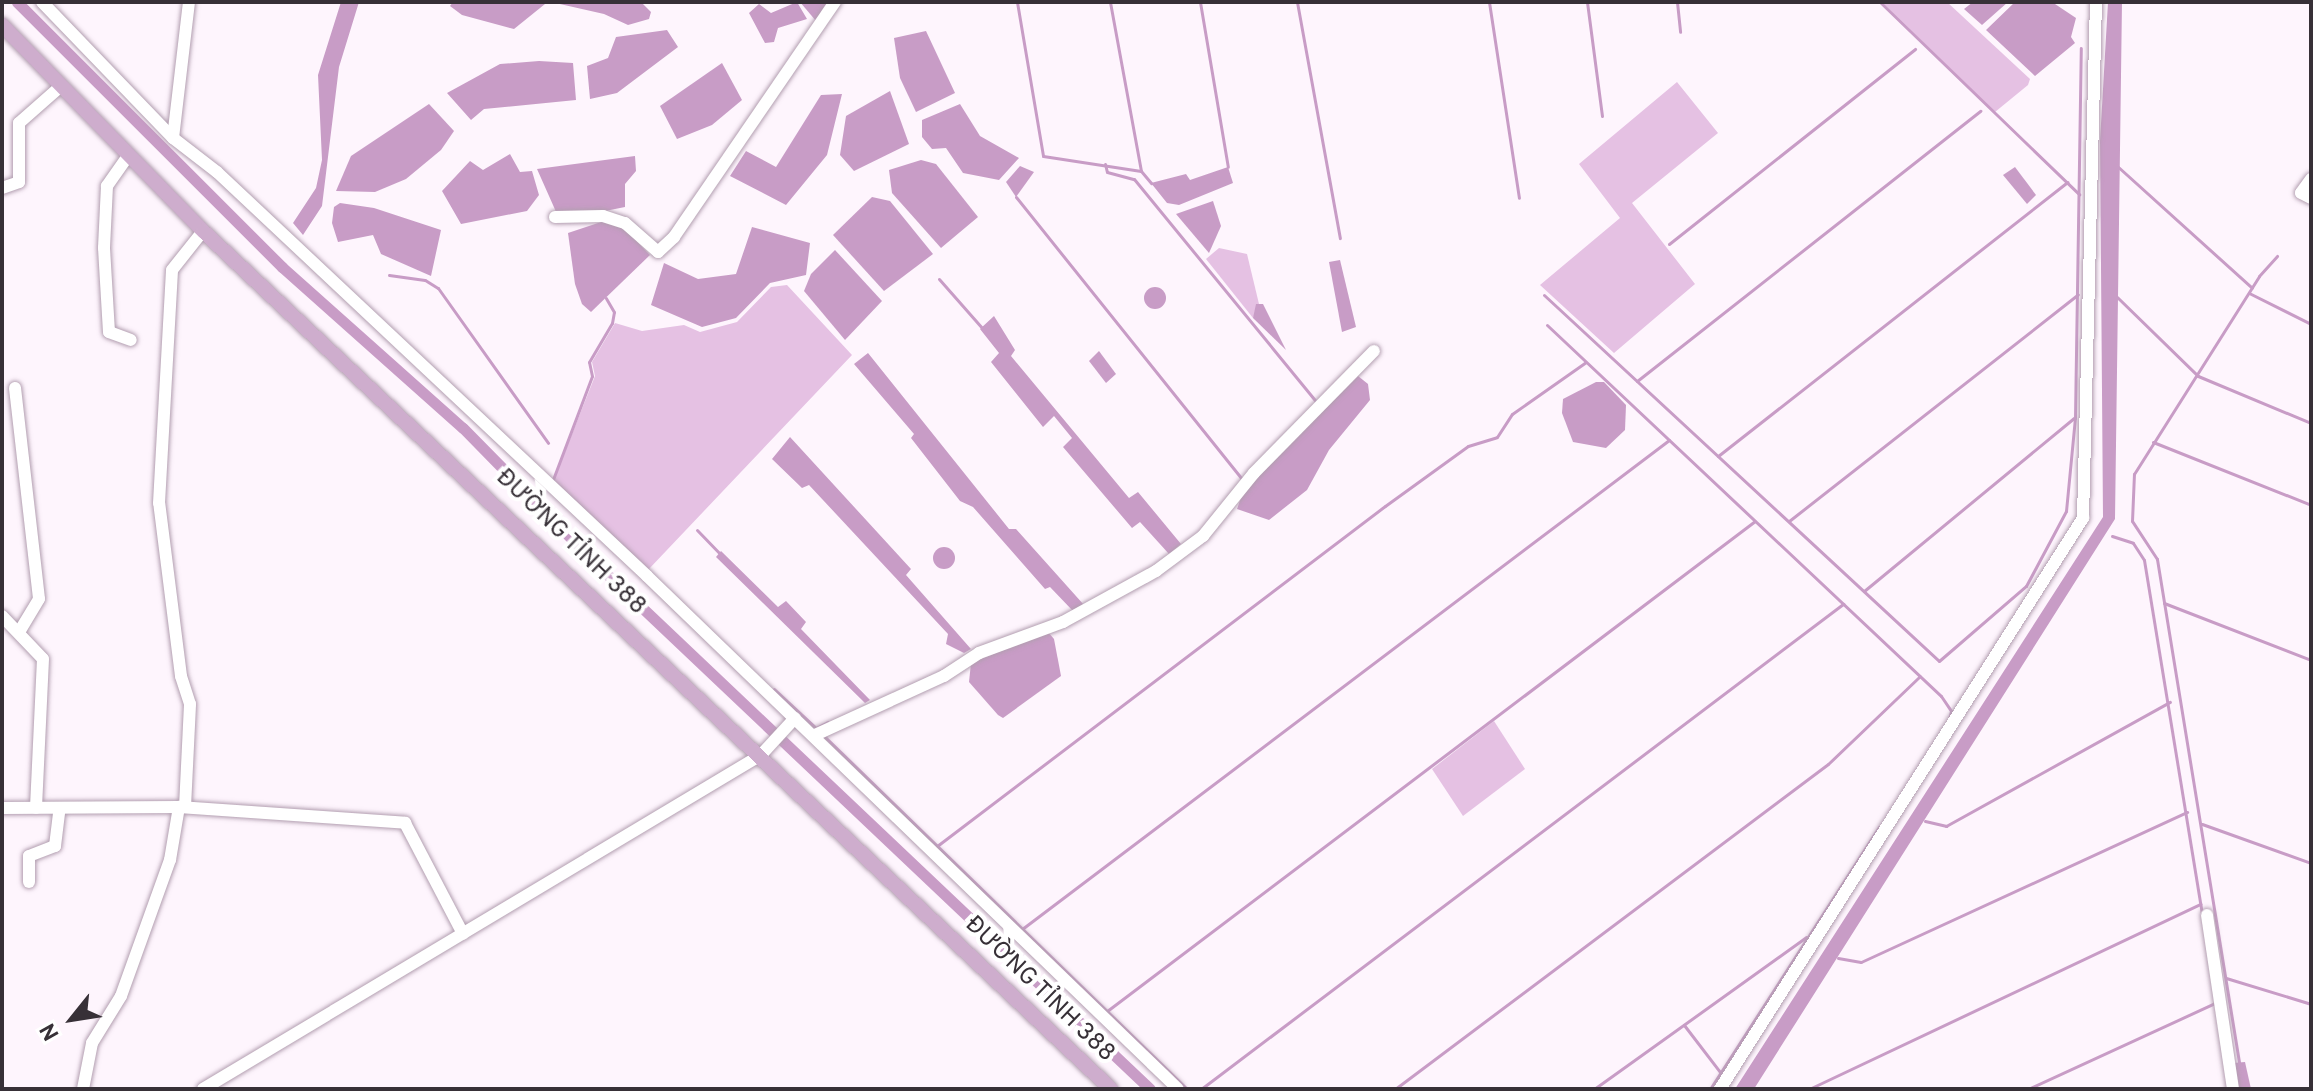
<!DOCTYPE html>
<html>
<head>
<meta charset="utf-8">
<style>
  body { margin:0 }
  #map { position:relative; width:2313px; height:1091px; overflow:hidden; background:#fef5fd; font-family:Overpass,sans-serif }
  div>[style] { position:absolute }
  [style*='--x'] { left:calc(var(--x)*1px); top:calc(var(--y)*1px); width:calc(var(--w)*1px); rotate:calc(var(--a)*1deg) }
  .green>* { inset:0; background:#e5c1e3 }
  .water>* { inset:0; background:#c89cc6 }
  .round { border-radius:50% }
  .stream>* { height:3px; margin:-1.5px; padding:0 1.5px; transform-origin:1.5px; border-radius:1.5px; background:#c89cc6 }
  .canal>* { height:11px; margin:-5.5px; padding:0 5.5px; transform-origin:5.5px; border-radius:5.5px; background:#c89cc6 }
  .roads { filter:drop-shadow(0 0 2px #b29eb0) drop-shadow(0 0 2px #b29eb0) }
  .minor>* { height:12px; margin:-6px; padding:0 6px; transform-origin:6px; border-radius:6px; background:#fff }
  .major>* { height:14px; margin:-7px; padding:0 7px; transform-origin:7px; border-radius:7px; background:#ceadcd }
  span { translate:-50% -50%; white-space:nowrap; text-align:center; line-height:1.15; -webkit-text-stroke:8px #fff; paint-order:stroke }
  .street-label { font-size:24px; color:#373037 }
  .frame { position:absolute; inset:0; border:4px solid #373037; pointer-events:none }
  .north { position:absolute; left:32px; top:979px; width:80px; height:80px; -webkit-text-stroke:6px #fff; paint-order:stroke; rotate:240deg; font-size:22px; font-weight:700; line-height:32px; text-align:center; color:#373037 }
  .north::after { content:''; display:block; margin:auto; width:28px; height:36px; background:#373037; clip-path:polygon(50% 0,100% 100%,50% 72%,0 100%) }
</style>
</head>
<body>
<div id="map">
  <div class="green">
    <div style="clip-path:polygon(1882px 2px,1947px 2px,2030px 79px,2028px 85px,1995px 112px)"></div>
    <div style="clip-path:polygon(1677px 82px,1718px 133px,1632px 203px,1695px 284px,1614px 353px,1540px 285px,1620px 218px,1579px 164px)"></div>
    <div style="clip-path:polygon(1219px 248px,1247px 254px,1259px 304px,1253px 318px,1206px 259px)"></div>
    <div style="clip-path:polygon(787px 285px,852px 355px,648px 570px,553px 482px,595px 376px,592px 362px,615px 323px,642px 331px,684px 325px,700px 332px,737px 322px,771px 287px)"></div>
    <div style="clip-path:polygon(1494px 721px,1525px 769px,1463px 816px,1432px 769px)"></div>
  </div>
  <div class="water">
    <div style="clip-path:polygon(341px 2px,359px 2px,339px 67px,322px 206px,303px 235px,293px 223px,316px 188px,322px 160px,318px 75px)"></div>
    <div style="clip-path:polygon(453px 2px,544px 2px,545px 4px,514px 29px,462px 15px,450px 6px)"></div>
    <div style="clip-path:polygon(551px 2px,641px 2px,651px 12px,649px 19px,628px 25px,604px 14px)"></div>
    <div style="clip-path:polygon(797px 2px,807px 19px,778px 28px,774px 42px,765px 43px,749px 13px,759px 4px,771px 13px)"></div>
    <div style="clip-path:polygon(800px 2px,829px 2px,816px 21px)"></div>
    <div style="clip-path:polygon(1973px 2px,2008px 2px,1982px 25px,1964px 9px)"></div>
    <div style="clip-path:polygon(2015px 2px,2052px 2px,2076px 18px,2071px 37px,2075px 43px,2035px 76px,1986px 30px)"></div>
    <div style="clip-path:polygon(2108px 2px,2122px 2px,2115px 519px,1754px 1089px,1735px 1089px,2103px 517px,2100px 141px)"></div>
    <div style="clip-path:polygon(667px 30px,678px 47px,617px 93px,590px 99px,587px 66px,608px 58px,616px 37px)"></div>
    <div style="clip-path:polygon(926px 31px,955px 93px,916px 112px,900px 78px,894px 38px)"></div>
    <div style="clip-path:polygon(539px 61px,573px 63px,576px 100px,484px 109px,471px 120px,447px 93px,500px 64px)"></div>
    <div style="clip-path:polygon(722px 63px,742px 100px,712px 125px,677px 139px,660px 106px)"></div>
    <div style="clip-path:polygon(890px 91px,909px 144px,854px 171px,840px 155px,846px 116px)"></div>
    <div style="clip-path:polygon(842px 94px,827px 155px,786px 205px,730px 176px,746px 151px,776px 167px,821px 95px)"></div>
    <div style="clip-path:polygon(429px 104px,454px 131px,441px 150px,406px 179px,375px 192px,336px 191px,351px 156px)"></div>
    <div style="clip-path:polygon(960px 104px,980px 136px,1019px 158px,999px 180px,963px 173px,946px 148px,932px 149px,922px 137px,922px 120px)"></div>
    <div style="clip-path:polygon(510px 154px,520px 172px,532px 171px,539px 195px,527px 211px,461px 224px,442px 191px,470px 161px,483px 170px)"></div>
    <div style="clip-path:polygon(635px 156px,636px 171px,625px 184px,625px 207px,595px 213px,557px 214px,537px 169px)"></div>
    <div style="clip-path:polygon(921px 160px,936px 164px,978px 217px,941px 248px,892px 193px,889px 170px)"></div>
    <div style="clip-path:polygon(1020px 166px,1034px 172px,1016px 197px,1006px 182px)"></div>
    <div style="clip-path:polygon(1228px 167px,1233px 183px,1179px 205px,1167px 203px,1151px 183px,1186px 174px,1190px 180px)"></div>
    <div style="clip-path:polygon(2015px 167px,2036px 195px,2027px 204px,2003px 175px)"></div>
    <div style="clip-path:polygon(872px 197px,890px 201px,933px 254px,884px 291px,833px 235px)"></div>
    <div style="clip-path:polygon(1213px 201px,1221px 226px,1209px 253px,1176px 214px)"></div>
    <div style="clip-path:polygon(340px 203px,374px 208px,441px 230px,431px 276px,381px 254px,373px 235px,338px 242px,332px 223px,334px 207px)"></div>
    <div style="clip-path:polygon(604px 221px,622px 226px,650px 255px,591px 312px,582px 304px,575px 284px,568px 233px)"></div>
    <div style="clip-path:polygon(752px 227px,810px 243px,806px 275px,770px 283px,736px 318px,702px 327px,651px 305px,664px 263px,698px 279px,736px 274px)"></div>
    <div style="clip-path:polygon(835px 250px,882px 301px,845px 340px,804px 291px,811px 274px)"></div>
    <div style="clip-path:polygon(1340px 260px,1356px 327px,1342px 332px,1329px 262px)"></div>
    <div class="round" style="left:1144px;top:287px;width:22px;height:22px"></div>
    <div style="clip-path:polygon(1256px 304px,1263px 304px,1286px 350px,1253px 318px)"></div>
    <div style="clip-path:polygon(994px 316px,1015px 350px,1011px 356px,1129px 498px,1138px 492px,1181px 544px,1169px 554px,1140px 522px,1132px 528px,1063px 447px,1072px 438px,1054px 416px,1043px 427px,991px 362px,999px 353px,980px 329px)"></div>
    <div style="clip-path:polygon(1099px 351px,1116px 374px,1106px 383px,1089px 361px)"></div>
    <div style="clip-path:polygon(868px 353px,1009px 529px,1016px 529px,1084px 605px,1073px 611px,1050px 587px,1045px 589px,973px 507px,960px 501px,911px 438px,914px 434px,854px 364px)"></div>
    <div style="clip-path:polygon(1358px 376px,1368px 384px,1370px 400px,1329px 450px,1307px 490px,1269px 520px,1237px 509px,1243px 492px)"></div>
    <div style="clip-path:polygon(1596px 382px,1604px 382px,1626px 405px,1625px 430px,1606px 448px,1573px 442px,1562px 413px,1563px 399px)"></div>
    <div style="clip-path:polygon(790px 437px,911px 569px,906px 575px,971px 649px,964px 653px,946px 644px,948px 634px,809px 485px,802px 488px,772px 459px)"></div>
    <div class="round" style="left:933px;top:547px;width:22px;height:22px"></div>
    <div style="clip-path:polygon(721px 551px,778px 607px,786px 601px,806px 622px,801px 629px,870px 700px,865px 703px,716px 557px)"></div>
    <div style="clip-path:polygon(1048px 632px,1054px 639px,1061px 676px,1003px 718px,998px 715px,969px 682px,971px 663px)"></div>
    <div style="clip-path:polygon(2245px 1062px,2251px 1089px,2237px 1089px,2233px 1063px)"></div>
  </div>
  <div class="stream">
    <div style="--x:1017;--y:2;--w:156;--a:80.4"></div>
    <div style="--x:1043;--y:156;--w:99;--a:8.7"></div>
    <div style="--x:1141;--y:171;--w:172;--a:-100.4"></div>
    <div style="--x:1200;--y:2;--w:167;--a:80.4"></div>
    <div style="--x:1297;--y:2;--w:240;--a:79.7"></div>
    <div style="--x:1489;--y:2;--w:198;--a:81.3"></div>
    <div style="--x:1587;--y:2;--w:115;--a:82.5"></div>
    <div style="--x:1677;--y:2;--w:30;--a:84"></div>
    <div style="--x:1880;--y:2;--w:277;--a:44"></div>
    <div style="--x:1105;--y:164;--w:8;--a:76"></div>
    <div style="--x:1107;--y:172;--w:28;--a:15"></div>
    <div style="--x:1134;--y:179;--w:291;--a:50.7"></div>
    <div style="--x:2116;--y:165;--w:183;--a:42.1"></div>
    <div style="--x:1141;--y:171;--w:16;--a:50"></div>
    <div style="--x:1016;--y:197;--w:363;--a:51.3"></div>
    <div style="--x:1669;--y:244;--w:314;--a:-38.4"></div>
    <div style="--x:389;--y:275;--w:36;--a:8"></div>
    <div style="--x:425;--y:280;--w:15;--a:32"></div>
    <div style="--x:438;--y:288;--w:190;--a:54.6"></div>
    <div style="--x:939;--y:279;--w:65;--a:48.7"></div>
    <div style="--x:2249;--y:293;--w:69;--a:26.6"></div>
    <div style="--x:1544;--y:295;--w:538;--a:42.82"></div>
    <div style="--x:1939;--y:661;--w:115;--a:-40.8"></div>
    <div style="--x:2026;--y:586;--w:85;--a:-61.9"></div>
    <div style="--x:2066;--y:511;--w:93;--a:-84.5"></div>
    <div style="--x:2075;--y:418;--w:370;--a:-89.1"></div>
    <div style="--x:2117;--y:297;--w:113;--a:44.3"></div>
    <div style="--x:2198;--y:376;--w:122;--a:22.6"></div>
    <div style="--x:1547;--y:325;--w:541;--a:43.28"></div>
    <div style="--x:1941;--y:696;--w:18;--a:56"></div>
    <div style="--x:1951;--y:711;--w:9;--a:103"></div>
    <div style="--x:1637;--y:381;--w:437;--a:-38.2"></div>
    <div style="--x:2153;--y:442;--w:170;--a:21.7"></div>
    <div style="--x:1718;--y:456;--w:444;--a:-38.1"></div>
    <div style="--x:552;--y:482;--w:113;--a:-69.3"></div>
    <div style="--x:592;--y:376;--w:14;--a:-102"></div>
    <div style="--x:589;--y:362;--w:45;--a:-59.5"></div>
    <div style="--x:612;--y:323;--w:11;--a:-80"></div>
    <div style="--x:614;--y:312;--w:16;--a:-120"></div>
    <div style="--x:1789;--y:521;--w:367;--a:-38.1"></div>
    <div style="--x:697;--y:530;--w:32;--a:46"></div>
    <div style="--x:2112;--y:536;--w:22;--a:18"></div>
    <div style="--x:2133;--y:543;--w:20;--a:57"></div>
    <div style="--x:2144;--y:560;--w:360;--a:80.7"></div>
    <div style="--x:1864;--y:591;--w:272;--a:-39.5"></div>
    <div style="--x:2164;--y:603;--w:158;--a:21.2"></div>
    <div style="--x:774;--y:689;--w:57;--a:42.9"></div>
    <div style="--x:816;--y:728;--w:13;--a:-27"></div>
    <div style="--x:824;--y:736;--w:506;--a:44.2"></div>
    <div style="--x:1925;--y:821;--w:22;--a:13"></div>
    <div style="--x:1946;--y:826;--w:256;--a:-29"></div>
    <div style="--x:2202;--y:824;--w:116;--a:19.7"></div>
    <div style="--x:937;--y:846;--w:562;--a:-37.2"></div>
    <div style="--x:1385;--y:506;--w:102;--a:-35.9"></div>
    <div style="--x:1468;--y:446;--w:30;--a:-17"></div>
    <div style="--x:1497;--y:437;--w:27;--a:-57"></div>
    <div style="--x:1512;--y:414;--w:90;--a:-35.1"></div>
    <div style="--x:1022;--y:929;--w:811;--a:-37.08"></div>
    <div style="--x:1838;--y:958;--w:23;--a:10"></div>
    <div style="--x:1861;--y:962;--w:359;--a:-24.7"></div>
    <div style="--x:2226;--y:978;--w:89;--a:17"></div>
    <div style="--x:1107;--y:1011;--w:812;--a:-37.1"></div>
    <div style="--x:1684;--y:1025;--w:59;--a:52.5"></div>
    <div style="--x:2239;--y:1062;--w:510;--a:-99.26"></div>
    <div style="--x:2157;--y:559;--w:45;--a:-123.3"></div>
    <div style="--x:2132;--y:521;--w:47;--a:-87.6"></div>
    <div style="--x:2134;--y:474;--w:234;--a:-57.7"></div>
    <div style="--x:2259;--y:276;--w:27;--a:-48"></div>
    <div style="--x:1201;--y:1089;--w:805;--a:-37.07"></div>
    <div style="--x:1395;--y:1089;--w:541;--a:-36.89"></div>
    <div style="--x:1828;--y:764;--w:127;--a:-43.7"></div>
    <div style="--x:1594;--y:1089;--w:261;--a:-35.6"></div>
    <div style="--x:1710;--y:1089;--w:312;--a:-57.2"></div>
    <div style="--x:1809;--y:1089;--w:433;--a:-25.3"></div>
    <div style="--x:2028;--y:1089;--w:206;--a:-24.7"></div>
  </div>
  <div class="canal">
    <div style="--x:17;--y:2;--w:375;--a:45"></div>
    <div style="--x:282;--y:267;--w:242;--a:41.7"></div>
    <div style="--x:463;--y:428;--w:190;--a:45.6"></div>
    <div style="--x:596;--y:564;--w:763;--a:43.46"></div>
  </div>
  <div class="roads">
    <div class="minor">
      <div style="--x:42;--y:2;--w:189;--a:46.1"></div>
      <div style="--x:173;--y:138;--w:56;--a:37.7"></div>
      <div style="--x:217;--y:172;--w:590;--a:43.21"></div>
      <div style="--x:647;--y:576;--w:738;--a:44.01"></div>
      <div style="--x:173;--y:138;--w:137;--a:-83.3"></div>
      <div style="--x:128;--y:156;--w:37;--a:125"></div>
      <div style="--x:107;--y:186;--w:62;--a:92.8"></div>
      <div style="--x:104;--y:248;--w:84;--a:86.6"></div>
      <div style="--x:109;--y:332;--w:23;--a:20"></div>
      <div style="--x:2311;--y:179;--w:17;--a:126"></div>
      <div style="--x:2301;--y:193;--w:11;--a:27"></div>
      <div style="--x:2;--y:188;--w:18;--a:-19"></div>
      <div style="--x:19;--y:182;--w:59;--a:-90"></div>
      <div style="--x:19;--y:123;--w:56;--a:-41.4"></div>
      <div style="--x:555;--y:217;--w:48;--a:-1.2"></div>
      <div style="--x:603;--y:216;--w:23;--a:18"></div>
      <div style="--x:625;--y:223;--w:44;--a:41.3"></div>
      <div style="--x:658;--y:252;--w:22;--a:-43"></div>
      <div style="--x:674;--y:237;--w:285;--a:-55.6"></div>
      <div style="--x:15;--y:388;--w:212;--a:83.5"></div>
      <div style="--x:39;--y:599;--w:37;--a:121"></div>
      <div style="--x:2;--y:616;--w:59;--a:46.4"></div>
      <div style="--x:43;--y:659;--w:149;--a:92.7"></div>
      <div style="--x:815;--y:735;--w:142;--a:-24.6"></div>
      <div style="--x:944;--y:676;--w:42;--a:-33.3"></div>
      <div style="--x:979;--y:653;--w:90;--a:-20.3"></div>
      <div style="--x:1063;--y:622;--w:106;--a:-28.7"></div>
      <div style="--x:1156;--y:571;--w:59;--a:-36.7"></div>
      <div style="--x:1203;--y:536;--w:81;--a:-51"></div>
      <div style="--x:1254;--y:473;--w:171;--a:-45.5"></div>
      <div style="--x:185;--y:807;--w:103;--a:-87.2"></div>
      <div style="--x:190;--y:704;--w:29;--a:-108"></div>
      <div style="--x:181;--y:676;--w:174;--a:-97.2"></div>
      <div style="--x:159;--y:503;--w:233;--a:-86.8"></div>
      <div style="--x:172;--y:270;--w:50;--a:-51.5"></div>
      <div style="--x:2;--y:808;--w:177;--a:-0.3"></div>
      <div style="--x:179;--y:807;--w:227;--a:4"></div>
      <div style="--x:405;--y:823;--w:125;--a:62.4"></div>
      <div style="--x:29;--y:882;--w:26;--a:-90"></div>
      <div style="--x:29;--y:856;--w:28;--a:-21"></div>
      <div style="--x:55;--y:846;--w:38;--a:-83"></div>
      <div style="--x:2207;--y:915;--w:176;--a:81.5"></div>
      <div style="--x:83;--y:1089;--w:47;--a:-78.9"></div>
      <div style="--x:92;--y:1043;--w:55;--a:-58.3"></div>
      <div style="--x:121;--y:996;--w:145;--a:-70.2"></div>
      <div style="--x:170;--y:860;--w:54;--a:-80.4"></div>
      <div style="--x:203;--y:1089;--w:650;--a:-30.9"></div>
      <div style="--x:761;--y:755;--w:50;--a:-47.4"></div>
      <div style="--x:1720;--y:1089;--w:677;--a:-57.55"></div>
      <div style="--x:2083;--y:518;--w:516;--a:-88.56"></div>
    </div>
    <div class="major">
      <div style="--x:2;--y:25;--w:288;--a:45.7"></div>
      <div style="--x:203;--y:231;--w:1249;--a:43.38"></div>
    </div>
  </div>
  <div class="street-label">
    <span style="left:570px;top:543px;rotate:44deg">ĐƯỜNG TỈNH 388</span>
    <span style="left:1039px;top:990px;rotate:44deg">ĐƯỜNG TỈNH 388</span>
  </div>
  <div class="frame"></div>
  <div class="north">N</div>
</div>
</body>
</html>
